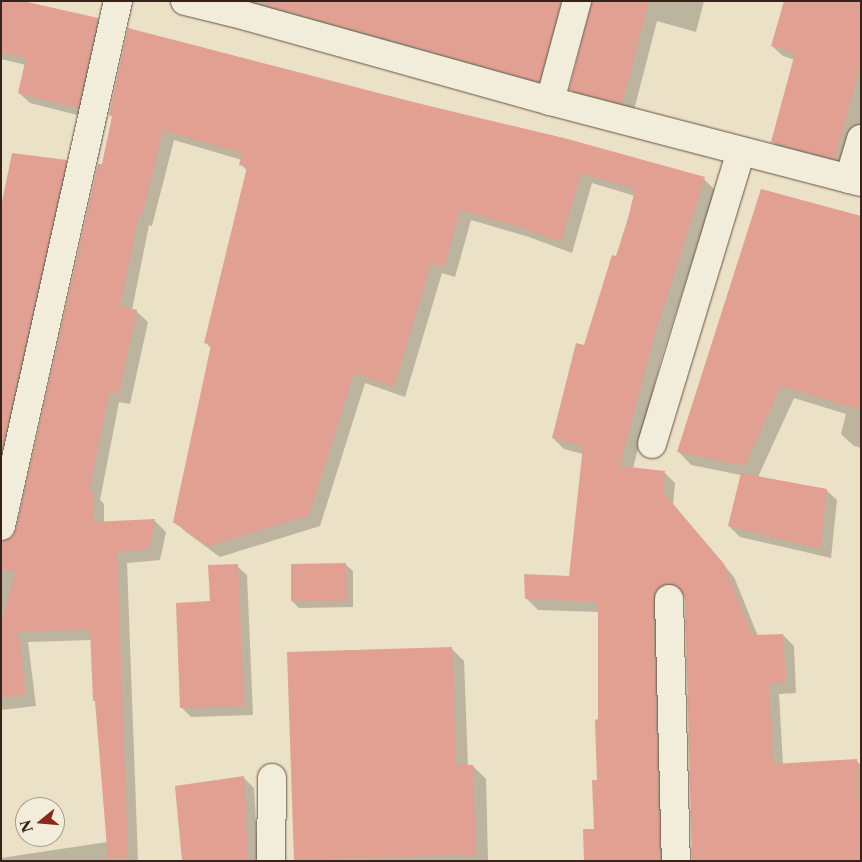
<!DOCTYPE html>
<html>
<head>
<meta charset="utf-8">
<style>
  body { margin:0 }
  #map { position:relative; width:862px; height:862px; overflow:hidden; background:#ebe1c6; font-family:"Libre Caslon Text",serif }
  div>[style] { position:absolute }
  [style*='--x'] { left:calc(var(--x)*1px); top:calc(var(--y)*1px); width:calc(var(--w)*1px); rotate:calc(var(--a)*1deg) }
  .shadow>* { inset:0; background:#0003 }
  .building>* { inset:0; background:#e1a092 }
  .roads { filter:drop-shadow(0 0 1px #655245) drop-shadow(0 0 1px #655245) }
  .minor>* { height:28px; margin:-14px; padding:0 14px; transform-origin:14px; border-radius:14px; background:#f2ecda }
  span { translate:-50% -50%; white-space:nowrap; text-align:center; line-height:1.15; -webkit-text-stroke:4px #f2ecda; paint-order:stroke }
  .frame { position:absolute; inset:0; border:2px solid #38231a; pointer-events:none }
  .north { position:absolute; left:15px; top:797px; width:50px; height:50px; box-sizing:border-box; background:#f2ecda; border:1px solid #a89c8d; border-radius:50%; rotate:253deg; font-size:14px; font-weight:700; line-height:20px; text-align:center; color:#38231a }
  .north::after { content:''; display:block; margin:auto; width:18px; height:22px; background:#8f2418; clip-path:polygon(50% 0,100% 100%,50% 72%,0 100%) }
</style>
</head>
<body>
<div id="map">
  <div class="shadow">
    <div style="clip-path:polygon(1px 1px,98px 19px,108px 29px,89px 118px,30px 103px,19px 93px,26px 65px,1px 59px)"></div>
    <div style="clip-path:polygon(221px 1px,576px 1px,550px 92px)"></div>
    <div style="clip-path:polygon(593px 1px,704px 1px,696px 32px,657px 21px,633px 114px,581px 100px,571px 89px)"></div>
    <div style="clip-path:polygon(861px 1px,861px 138px,849px 170px,783px 153px,773px 142px,795px 60px,783px 56px,772px 46px)"></div>
    <div style="clip-path:polygon(110px 115px,704px 179px,715px 190px,662px 356px,633px 468px,664px 472px,675px 483px,673px 505px,734px 577px,758px 636px,783px 635px,794px 646px,796px 693px,779px 694px,783px 765px,857px 761px,861px 765px,861px 861px,693px 861px,685px 595px,680px 594px,671px 861px,585px 861px,595px 830px,599px 781px,599px 612px,538px 610px,527px 599px,570px 577px,583px 454px,564px 449px,553px 438px,616px 257px,635px 196px,592px 183px,572px 253px,529px 237px,471px 220px,455px 277px,442px 273px,405px 397px,365px 383px,320px 526px,220px 557px,186px 532px,174px 521px,212px 349px,206px 343px,247px 171px,241px 164px,242px 160px,174px 140px,152px 226px,149px 225px,132px 310px,136px 311px,148px 322px,130px 404px,119px 402px,100px 500px,104px 504px,104px 523px,155px 521px,166px 532px,160px 560px,127px 563px,138px 861px,1px 861px,1px 858px,107px 842px,92px 640px,28px 642px,36px 706px,1px 710px,1px 542px,25px 538px,113px 118px)"></div>
    <div style="clip-path:polygon(66px 161px,77px 172px,1px 502px,1px 213px)"></div>
    <div style="clip-path:polygon(861px 218px,861px 448px,854px 446px,841px 434px,846px 414px,794px 398px,758px 477px,826px 490px,837px 500px,831px 558px,740px 537px,729px 526px,741px 475px,691px 465px,679px 452px)"></div>
    <div style="clip-path:polygon(345px 564px,353px 571px,353px 607px,299px 608px,292px 601px)"></div>
    <div style="clip-path:polygon(237px 566px,247px 575px,253px 715px,191px 717px,182px 708px,211px 602px)"></div>
    <div style="clip-path:polygon(451px 648px,464px 661px,468px 766px,473px 766px,486px 779px,488px 861px,295px 861px,289px 653px)"></div>
    <div style="clip-path:polygon(243px 777px,254px 788px,258px 861px,183px 861px)"></div>
  </div>
  <div class="building">
    <div style="clip-path:polygon(1px 1px,23px 1px,98px 18px,78px 108px,18px 93px,26px 58px,1px 52px)"></div>
    <div style="clip-path:polygon(267px 1px,561px 1px,539px 82px,266px 5px)"></div>
    <div style="clip-path:polygon(592px 1px,649px 1px,622px 104px,569px 90px)"></div>
    <div style="clip-path:polygon(784px 1px,861px 1px,861px 62px,835px 159px,771px 142px,795px 53px,771px 46px)"></div>
    <div style="clip-path:polygon(128px 28px,417px 103px,564px 138px,705px 177px,652px 344px,620px 466px,665px 471px,663px 492px,724px 564px,752px 635px,783px 634px,786px 683px,769px 683px,773px 764px,857px 759px,861px 861px,692px 861px,685px 599px,682px 590px,677px 586px,669px 583px,660px 586px,655px 592px,653px 599px,660px 861px,584px 861px,583px 829px,594px 829px,592px 780px,597px 780px,595px 720px,598px 719px,598px 602px,525px 599px,524px 574px,569px 576px,583px 446px,552px 438px,576px 343px,584px 345px,612px 255px,616px 256px,628px 219px,635px 189px,581px 173px,561px 242px,517px 226px,460px 210px,444px 267px,431px 263px,394px 387px,354px 373px,309px 515px,208px 546px,173px 522px,211px 345px,204px 343px,247px 167px,239px 165px,242px 153px,163px 130px,142px 216px,139px 215px,120px 306px,137px 310px,119px 394px,109px 392px,89px 491px,94px 492px,93px 522px,155px 519px,149px 549px,117px 552px,128px 858px,108px 859px,95px 701px,93px 701px,90px 629px,18px 632px,26px 695px,1px 698px,1px 624px,16px 572px,1px 570px,1px 541px,12px 537px,16px 529px,98px 164px,102px 164px,112px 116px,109px 115px)"></div>
    <div style="clip-path:polygon(12px 153px,67px 160px,1px 453px,1px 207px)"></div>
    <div style="clip-path:polygon(761px 189px,861px 216px,861px 410px,781px 386px,745px 466px,677px 452px)"></div>
    <div style="clip-path:polygon(741px 473px,827px 489px,820px 549px,728px 526px)"></div>
    <div style="clip-path:polygon(346px 563px,347px 601px,291px 601px,291px 564px)"></div>
    <div style="clip-path:polygon(238px 564px,244px 706px,180px 708px,176px 603px,210px 601px,208px 565px)"></div>
    <div style="clip-path:polygon(452px 647px,456px 765px,473px 765px,476px 855px,294px 860px,287px 652px)"></div>
    <div style="clip-path:polygon(244px 776px,248px 861px,182px 861px,175px 786px)"></div>
  </div>
  <div class="roads">
    <div class="minor">
      <div style="--x:185;--y:1;--w:63;--a:13.8"></div>
      <div style="--x:246;--y:16;--w:316;--a:15.6"></div>
      <div style="--x:550;--y:101;--w:321;--a:14.6"></div>
      <div style="--x:550;--y:101;--w:104;--a:-74.9"></div>
      <div style="--x:849;--y:179;--w:42;--a:-73.3"></div>
      <div style="--x:652;--y:444;--w:306;--a:-73.1"></div>
      <div style="--x:1;--y:526;--w:538;--a:-77.44"></div>
      <div style="--x:669;--y:599;--w:262;--a:88.5"></div>
      <div style="--x:271;--y:861;--w:83;--a:-89.3"></div>
    </div>
  </div>
  <div class="frame"></div>
  <div class="north">N</div>
</div>
</body>
</html>
